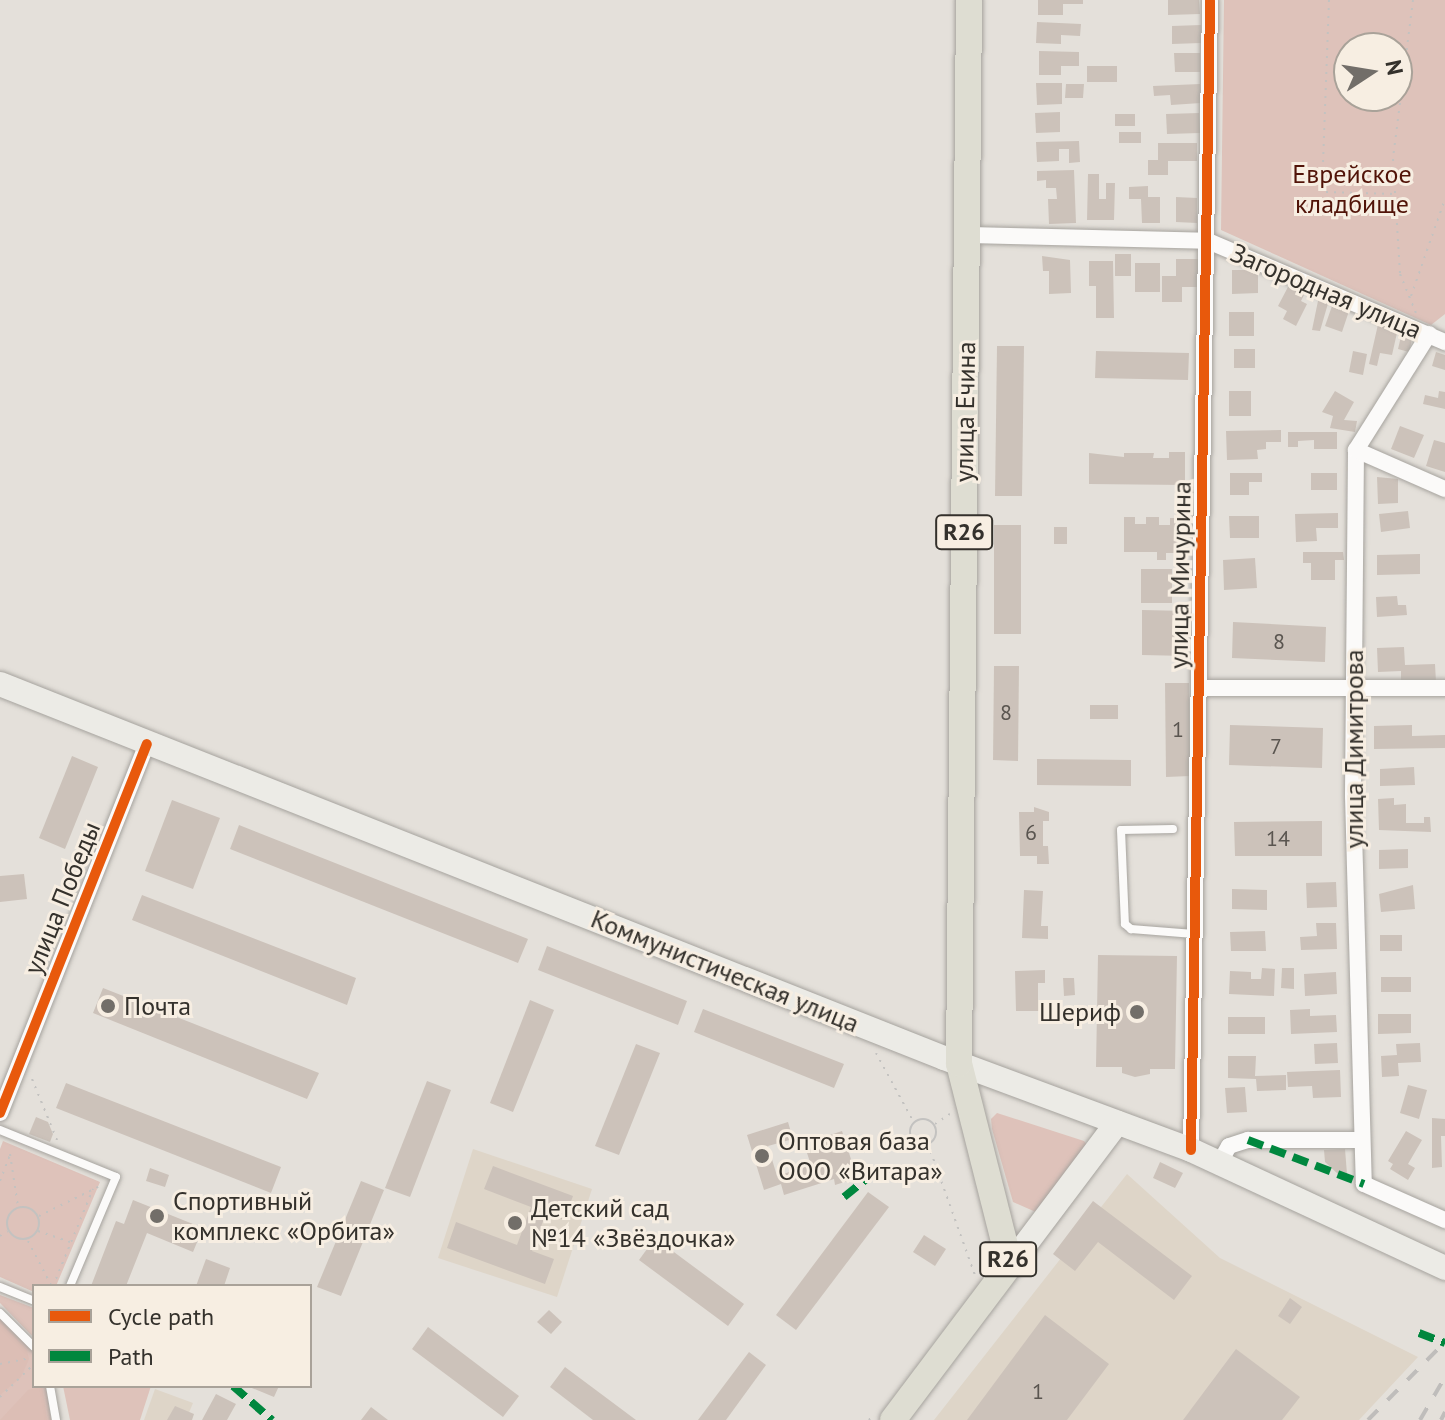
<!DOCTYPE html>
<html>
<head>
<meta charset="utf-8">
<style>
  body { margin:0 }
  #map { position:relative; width:1445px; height:1420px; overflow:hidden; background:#e4e0da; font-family:"PT Sans",sans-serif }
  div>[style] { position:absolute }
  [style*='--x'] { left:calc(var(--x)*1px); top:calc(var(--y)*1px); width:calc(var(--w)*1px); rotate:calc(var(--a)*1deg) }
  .built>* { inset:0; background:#ded5c8 }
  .green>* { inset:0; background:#dec2ba }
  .forest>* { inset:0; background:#dcbeb5 }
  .building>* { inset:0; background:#ccc2ba }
  .path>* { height:2px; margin-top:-1px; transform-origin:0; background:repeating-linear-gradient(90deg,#c3c2c0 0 2px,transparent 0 8px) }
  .path>.ring { margin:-1px; padding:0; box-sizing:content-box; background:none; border:2px solid #c3c2c0; border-radius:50% }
  .roads { filter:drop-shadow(0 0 2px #a6a39e) drop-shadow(0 0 2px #a6a39e) }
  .lane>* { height:8px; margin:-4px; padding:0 4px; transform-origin:4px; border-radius:4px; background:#fbfaf9 }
  .street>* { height:16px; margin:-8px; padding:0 8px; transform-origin:8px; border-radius:8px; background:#fbfaf9 }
  .secondary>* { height:24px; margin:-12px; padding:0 12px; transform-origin:12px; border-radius:12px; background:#ecebe6 }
  .primary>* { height:26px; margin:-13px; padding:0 13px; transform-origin:13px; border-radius:13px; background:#deddd2 }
  .rail>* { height:4px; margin-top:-2px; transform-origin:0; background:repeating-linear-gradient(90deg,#bfbdbb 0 14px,transparent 0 28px) }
  .quiet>* { height:8px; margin-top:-4px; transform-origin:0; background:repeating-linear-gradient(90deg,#00873e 0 16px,transparent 0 24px) }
  .cycleway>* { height:10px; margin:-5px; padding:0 5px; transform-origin:5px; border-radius:5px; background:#e8590c }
  .dots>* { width:22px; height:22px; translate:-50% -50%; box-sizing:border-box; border:4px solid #f7eee2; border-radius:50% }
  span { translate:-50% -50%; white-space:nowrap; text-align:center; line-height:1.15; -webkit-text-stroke:6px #f7eee2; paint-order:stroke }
  .number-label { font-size:22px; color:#5a5550 }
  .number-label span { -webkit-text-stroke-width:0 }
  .shield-label span { padding:2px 6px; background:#f7eee2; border:2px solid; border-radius:6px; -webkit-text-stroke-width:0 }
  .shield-label { font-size:24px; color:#34312c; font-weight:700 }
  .park-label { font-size:26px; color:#511308 }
  .street-label { font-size:26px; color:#34312c }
  .poi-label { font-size:26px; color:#34312c }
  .left { translate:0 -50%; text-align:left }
  .right { translate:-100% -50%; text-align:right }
  .legend { position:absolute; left:32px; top:1284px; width:280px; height:104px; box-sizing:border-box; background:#f7eee2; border:2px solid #a9a299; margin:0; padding:10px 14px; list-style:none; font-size:24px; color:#34312c }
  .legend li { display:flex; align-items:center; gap:16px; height:40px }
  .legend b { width:40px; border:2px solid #a9a299 }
  .north { position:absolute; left:1333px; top:32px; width:80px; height:80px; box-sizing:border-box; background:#f7eee2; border:2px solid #a9a299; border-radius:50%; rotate:78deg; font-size:22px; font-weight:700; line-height:32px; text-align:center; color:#34312c }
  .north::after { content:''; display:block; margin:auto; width:28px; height:36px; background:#726e69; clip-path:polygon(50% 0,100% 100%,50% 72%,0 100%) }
</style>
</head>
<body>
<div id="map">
  <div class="built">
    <div style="clip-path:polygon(473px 1149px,592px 1189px,557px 1297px,438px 1258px)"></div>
    <div style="clip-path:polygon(1127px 1174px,1220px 1258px,1418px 1357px,1359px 1420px,934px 1420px)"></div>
    <div style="clip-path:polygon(155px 1389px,193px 1403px,186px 1420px,144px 1420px)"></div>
  </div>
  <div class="green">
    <div style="clip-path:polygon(evenodd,1224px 0,1445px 0,1445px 314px,1431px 325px,1221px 230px,1224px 0,1397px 48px,1397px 96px,1349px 96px,1349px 48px,1397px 48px)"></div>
    <div style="clip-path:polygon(997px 1113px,1084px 1141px,1087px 1145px,1038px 1213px,1013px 1202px,992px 1129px,991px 1119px)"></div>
    <div style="clip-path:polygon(3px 1141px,100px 1182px,56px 1286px,34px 1286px,34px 1292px,0 1277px,0 1149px)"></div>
    <div style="clip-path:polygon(0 1295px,34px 1308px,34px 1338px,0 1303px)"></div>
    <div style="clip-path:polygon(0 1319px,32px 1350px,34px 1386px,46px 1386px,51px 1420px,0 1420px)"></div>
    <div style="clip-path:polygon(63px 1386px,151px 1386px,140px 1420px,70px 1420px)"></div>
  </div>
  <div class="forest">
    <div style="clip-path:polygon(0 1319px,27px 1350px,29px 1359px,21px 1377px,0 1395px)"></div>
    <div style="clip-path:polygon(42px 1386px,47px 1420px,0 1420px,28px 1390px)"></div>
  </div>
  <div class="building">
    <div style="clip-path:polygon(1038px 0,1083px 0,1083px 4px,1063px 4px,1063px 15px,1038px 15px)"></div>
    <div style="clip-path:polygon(1168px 0,1199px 0,1200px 14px,1168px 15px)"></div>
    <div style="clip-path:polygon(1037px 22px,1081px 24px,1080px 36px,1061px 35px,1061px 44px,1036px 43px)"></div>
    <div style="clip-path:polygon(1201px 25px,1201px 43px,1172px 44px,1172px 26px)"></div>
    <div style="clip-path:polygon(1039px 51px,1079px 52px,1079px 66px,1061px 66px,1061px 75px,1039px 75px)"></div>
    <div style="clip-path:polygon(1174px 53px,1200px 53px,1200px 72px,1175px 72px)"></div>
    <div style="clip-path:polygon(1087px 66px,1117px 66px,1117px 82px,1087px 82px)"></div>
    <div style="clip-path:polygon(1036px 83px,1062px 83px,1062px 104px,1037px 105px)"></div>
    <div style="clip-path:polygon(1066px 84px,1084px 84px,1083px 98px,1065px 98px)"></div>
    <div style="clip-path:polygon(1200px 84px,1201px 103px,1171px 105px,1170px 95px,1154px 96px,1153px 86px)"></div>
    <div style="clip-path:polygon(1060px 112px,1060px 132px,1036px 133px,1035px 113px)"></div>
    <div style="clip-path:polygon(1199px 113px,1200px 133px,1167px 134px,1166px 114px)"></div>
    <div style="clip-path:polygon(1115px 114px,1135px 114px,1135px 126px,1115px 126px)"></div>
    <div style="clip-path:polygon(1119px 132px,1141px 132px,1141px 143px,1119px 143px)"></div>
    <div style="clip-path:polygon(1079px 141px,1080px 162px,1069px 163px,1069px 149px,1059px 149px,1059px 161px,1037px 162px,1036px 142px)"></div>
    <div style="clip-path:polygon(1158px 143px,1197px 143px,1197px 161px,1168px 161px,1168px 175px,1148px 175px,1148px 160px,1158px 160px)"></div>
    <div style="clip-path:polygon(1074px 170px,1076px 223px,1049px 224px,1048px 199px,1057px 199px,1056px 188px,1046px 188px,1046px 180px,1037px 181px,1037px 171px)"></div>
    <div style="clip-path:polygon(1088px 174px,1099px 174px,1099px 199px,1106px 199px,1106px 183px,1115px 183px,1114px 220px,1087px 220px)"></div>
    <div style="clip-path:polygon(1148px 186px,1148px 197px,1160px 197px,1160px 223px,1142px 223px,1141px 199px,1129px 199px,1129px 187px)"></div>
    <div style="clip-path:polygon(1176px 197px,1197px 198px,1197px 223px,1176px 222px)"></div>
    <div style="clip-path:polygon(1115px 254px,1131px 254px,1131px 276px,1115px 276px)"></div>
    <div style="clip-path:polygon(1042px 256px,1070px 260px,1071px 293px,1049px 294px,1049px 271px,1043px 271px)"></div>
    <div style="clip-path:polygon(1176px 259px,1200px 259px,1200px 287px,1182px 287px,1182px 302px,1162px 302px,1162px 276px,1176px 276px)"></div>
    <div style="clip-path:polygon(1089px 261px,1113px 261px,1114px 318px,1096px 318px,1096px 286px,1089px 286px)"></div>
    <div style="clip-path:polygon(1135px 263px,1160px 263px,1160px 292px,1135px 292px)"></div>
    <div style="clip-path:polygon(1232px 270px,1258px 270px,1258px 293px,1232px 294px)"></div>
    <div style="clip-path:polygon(1289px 285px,1305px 293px,1301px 301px,1307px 304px,1296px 326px,1283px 319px,1287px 311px,1278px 306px)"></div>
    <div style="clip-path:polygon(1319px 296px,1329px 300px,1320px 331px,1312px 330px)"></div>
    <div style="clip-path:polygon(1332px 306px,1349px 311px,1342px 332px,1325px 326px)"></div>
    <div style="clip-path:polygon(1229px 312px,1254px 312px,1254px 336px,1229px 336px)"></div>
    <div style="clip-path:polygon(1379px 320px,1399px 324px,1392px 355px,1380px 353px,1377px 366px,1369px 364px)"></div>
    <div style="clip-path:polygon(1402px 332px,1413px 335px,1409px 352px,1398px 349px)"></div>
    <div style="clip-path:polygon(997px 346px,1024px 346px,1022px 496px,995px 496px)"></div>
    <div style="clip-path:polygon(1234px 349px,1255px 349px,1255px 368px,1234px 368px)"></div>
    <div style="clip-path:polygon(1096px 351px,1189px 353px,1188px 380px,1095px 378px)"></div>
    <div style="clip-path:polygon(1353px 351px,1367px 354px,1363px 375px,1349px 372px)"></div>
    <div style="clip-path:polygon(1436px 352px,1445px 355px,1445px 370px,1432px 366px)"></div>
    <div style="clip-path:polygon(1229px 391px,1251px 391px,1251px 416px,1229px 416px)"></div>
    <div style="clip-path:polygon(1335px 391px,1354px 402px,1344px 420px,1357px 421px,1355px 432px,1330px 428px,1333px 416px,1322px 412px)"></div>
    <div style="clip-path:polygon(1439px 391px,1445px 392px,1445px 409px,1423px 404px,1425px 395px,1438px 398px)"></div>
    <div style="clip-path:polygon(1400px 426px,1424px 435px,1414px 458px,1391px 449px)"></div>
    <div style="clip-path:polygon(1281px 430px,1281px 442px,1266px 442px,1266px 449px,1257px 450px,1258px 459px,1227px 460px,1226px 431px)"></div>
    <div style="clip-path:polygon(1288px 432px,1337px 432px,1337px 449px,1314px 449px,1314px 440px,1298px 441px,1298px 447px,1288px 447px)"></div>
    <div style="clip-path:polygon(1434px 440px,1445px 443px,1445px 472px,1426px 466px)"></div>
    <div style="clip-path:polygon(1169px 452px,1185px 452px,1185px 485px,1089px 484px,1089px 453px,1124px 457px,1124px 453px,1154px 453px,1153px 458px,1169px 458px)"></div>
    <div style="clip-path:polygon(1230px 473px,1262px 473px,1262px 482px,1249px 482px,1249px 495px,1230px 495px)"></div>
    <div style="clip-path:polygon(1311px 473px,1337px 473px,1337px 490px,1311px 490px)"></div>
    <div style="clip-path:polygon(1377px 477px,1398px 479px,1398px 503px,1378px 504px)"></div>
    <div style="clip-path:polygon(1408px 511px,1410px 528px,1381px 532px,1379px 514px)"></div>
    <div style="clip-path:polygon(1338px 513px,1338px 528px,1316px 528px,1317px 541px,1296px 542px,1295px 514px)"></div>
    <div style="clip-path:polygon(1229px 516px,1259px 516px,1259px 538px,1230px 538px)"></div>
    <div style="clip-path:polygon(1124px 517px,1135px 517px,1135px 524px,1146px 524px,1146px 517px,1159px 517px,1159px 525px,1170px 525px,1170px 518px,1180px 518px,1180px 553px,1166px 553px,1166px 560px,1157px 560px,1157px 552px,1124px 552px)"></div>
    <div style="clip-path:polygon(994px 525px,1021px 525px,1021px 634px,994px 634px)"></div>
    <div style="clip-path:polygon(1054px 527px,1067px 527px,1067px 544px,1054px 544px)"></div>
    <div style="clip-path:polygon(1303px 552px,1343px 552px,1344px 560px,1335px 560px,1335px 580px,1311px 580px,1311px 563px,1303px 563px)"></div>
    <div style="clip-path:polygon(1420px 554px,1420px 574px,1377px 575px,1377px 555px)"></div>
    <div style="clip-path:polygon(1255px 558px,1257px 588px,1224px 590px,1223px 560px)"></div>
    <div style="clip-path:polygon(1141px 569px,1172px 569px,1172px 603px,1141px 603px)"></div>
    <div style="clip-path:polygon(1397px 596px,1398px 605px,1406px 605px,1407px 615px,1377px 617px,1376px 597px)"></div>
    <div style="clip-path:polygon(1142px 610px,1187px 611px,1187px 656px,1142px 655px)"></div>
    <div style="clip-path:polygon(1233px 622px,1326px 627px,1325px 662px,1232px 658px)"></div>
    <div style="clip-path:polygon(1404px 647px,1405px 665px,1435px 664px,1436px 682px,1401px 683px,1401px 671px,1378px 672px,1377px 648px)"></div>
    <div style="clip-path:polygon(994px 666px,1019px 666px,1018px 761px,993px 760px)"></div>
    <div style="clip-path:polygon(1165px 683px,1189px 683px,1190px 776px,1166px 777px)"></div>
    <div style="clip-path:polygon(1090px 705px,1118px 705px,1118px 719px,1090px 719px)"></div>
    <div style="clip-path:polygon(1230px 725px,1323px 728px,1322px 768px,1229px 765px)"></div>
    <div style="clip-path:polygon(1412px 725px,1412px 736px,1445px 735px,1445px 748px,1374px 749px,1374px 726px)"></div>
    <div style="clip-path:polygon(72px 756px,98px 767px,65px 849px,39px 838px)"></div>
    <div style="clip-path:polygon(1037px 759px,1131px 760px,1131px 786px,1037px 785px)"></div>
    <div style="clip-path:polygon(1414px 767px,1415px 785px,1380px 786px,1380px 769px)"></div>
    <div style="clip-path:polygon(1394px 798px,1394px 805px,1406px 804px,1406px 823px,1424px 823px,1424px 817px,1430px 817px,1431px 832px,1379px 830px,1378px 799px)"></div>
    <div style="clip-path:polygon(172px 800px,220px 818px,193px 889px,145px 871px)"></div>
    <div style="clip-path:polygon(1034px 807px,1049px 812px,1049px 821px,1043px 821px,1043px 846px,1048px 846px,1049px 864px,1037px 864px,1037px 856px,1020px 856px,1019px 812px,1034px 812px)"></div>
    <div style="clip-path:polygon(1322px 821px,1322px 856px,1235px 856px,1234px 822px)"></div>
    <div style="clip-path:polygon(239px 825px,528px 939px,518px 963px,230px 849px)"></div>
    <div style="clip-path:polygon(1408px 849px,1408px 868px,1379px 869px,1379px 850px)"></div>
    <div style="clip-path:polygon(24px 874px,27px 899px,0 902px,0 876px)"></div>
    <div style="clip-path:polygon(1336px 882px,1337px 907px,1307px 908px,1306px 883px)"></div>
    <div style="clip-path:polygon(1413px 885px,1415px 909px,1381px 912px,1379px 894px)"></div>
    <div style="clip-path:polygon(1232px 889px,1267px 890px,1267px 910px,1232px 909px)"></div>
    <div style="clip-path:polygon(1024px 890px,1043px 891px,1041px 926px,1048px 926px,1048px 939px,1022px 938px)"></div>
    <div style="clip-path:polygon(142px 895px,356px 978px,347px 1005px,132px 920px)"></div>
    <div style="clip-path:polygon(1316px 923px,1336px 923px,1337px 949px,1301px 950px,1300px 937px,1317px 936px)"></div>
    <div style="clip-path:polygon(1265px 931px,1266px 951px,1231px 951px,1230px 932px)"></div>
    <div style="clip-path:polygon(1380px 935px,1402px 935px,1402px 951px,1380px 951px)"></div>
    <div style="clip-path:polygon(547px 946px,687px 1001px,678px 1025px,538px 970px)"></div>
    <div style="clip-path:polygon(1098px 955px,1177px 956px,1175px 1069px,1150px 1069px,1150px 1074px,1135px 1077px,1122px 1073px,1122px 1067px,1096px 1067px)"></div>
    <div style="clip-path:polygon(1262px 968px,1275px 969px,1274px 996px,1229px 994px,1230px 971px,1251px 972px,1251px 979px,1261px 979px)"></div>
    <div style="clip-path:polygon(1282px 968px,1294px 968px,1294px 989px,1281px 988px)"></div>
    <div style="clip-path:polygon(1045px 970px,1045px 983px,1038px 983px,1038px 1000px,1045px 1000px,1045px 1011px,1016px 1011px,1015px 971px)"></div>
    <div style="clip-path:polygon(1336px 972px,1337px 994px,1305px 996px,1304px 974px)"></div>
    <div style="clip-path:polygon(1381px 977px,1411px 977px,1411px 992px,1381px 992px)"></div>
    <div style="clip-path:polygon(1063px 978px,1074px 978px,1075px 995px,1064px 996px)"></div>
    <div style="clip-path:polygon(103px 988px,319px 1073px,307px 1099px,93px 1013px)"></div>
    <div style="clip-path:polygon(530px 1000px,554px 1010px,513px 1112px,490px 1103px)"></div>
    <div style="clip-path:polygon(703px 1009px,844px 1064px,834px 1088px,694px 1032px)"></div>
    <div style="clip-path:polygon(1310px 1009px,1310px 1016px,1336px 1015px,1337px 1032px,1291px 1034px,1290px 1010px)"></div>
    <div style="clip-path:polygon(1378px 1014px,1411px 1014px,1411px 1033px,1378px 1034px)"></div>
    <div style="clip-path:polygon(1228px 1017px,1265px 1017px,1265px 1034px,1228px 1034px)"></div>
    <div style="clip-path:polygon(1337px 1043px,1338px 1063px,1315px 1064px,1314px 1044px)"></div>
    <div style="clip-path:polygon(1420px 1043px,1421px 1062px,1398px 1063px,1399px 1076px,1382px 1077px,1381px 1056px,1397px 1055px,1396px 1044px)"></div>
    <div style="clip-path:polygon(636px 1044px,660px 1053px,619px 1155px,595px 1146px)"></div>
    <div style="clip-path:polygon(1228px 1056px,1256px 1056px,1255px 1076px,1286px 1075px,1286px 1090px,1257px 1091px,1256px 1079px,1228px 1078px)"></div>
    <div style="clip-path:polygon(1340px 1070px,1341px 1097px,1313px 1098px,1312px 1086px,1288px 1087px,1287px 1072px)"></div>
    <div style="clip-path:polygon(427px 1081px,451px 1090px,410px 1197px,385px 1188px)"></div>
    <div style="clip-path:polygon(66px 1083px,281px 1167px,271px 1193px,56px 1108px)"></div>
    <div style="clip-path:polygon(1408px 1085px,1427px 1090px,1419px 1119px,1400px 1113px)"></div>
    <div style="clip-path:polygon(1245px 1087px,1247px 1112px,1227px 1113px,1225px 1088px)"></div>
    <div style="clip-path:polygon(36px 1117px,48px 1122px,53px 1134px,50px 1142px,29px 1134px)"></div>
    <div style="clip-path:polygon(1432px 1118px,1445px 1119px,1445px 1136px,1441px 1136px,1442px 1167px,1432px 1168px)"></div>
    <div style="clip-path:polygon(788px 1122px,793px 1139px,768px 1146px,777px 1176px,811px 1165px,806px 1150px,820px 1146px,818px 1139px,842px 1131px,857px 1178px,835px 1185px,834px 1179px,784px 1195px,781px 1184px,764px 1190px,747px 1135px)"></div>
    <div style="clip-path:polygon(1406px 1131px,1422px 1140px,1408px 1164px,1415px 1168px,1408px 1180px,1390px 1169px,1393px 1164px,1388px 1161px)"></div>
    <div style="clip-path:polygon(1345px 1149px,1347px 1174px,1339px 1175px,1325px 1162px,1324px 1150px)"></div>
    <div style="clip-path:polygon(1160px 1162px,1183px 1173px,1175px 1188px,1153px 1178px)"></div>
    <div style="clip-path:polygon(493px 1166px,573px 1196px,564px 1220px,546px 1213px,532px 1251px,554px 1259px,545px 1284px,447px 1248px,456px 1222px,517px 1245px,531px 1207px,484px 1189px)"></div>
    <div style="clip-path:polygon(150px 1168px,169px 1175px,165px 1187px,146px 1181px)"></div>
    <div style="clip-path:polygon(361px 1181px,384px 1190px,341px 1296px,317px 1287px)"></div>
    <div style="clip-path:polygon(868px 1192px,889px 1207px,796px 1330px,776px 1315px)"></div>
    <div style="clip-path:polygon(133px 1200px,203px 1228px,193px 1252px,147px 1233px,126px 1286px,91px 1286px,116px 1221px,124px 1224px)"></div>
    <div style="clip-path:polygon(1093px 1201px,1192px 1276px,1174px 1300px,1098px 1242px,1075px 1271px,1053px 1254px)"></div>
    <div style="clip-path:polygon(924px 1235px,946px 1249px,935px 1266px,913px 1252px)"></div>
    <div style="clip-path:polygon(655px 1238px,744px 1304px,728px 1326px,639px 1260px)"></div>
    <div style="clip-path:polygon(206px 1259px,230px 1268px,224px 1286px,196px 1286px)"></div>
    <div style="clip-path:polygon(1290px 1298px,1302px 1307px,1290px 1324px,1278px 1316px)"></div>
    <div style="clip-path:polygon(549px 1310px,562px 1322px,551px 1334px,537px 1322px)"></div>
    <div style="clip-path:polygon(1045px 1315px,1109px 1364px,1067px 1420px,967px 1420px)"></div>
    <div style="clip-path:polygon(428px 1327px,519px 1396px,503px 1417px,412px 1349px)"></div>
    <div style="clip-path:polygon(1236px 1349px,1300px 1397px,1282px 1420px,1183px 1420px)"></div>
    <div style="clip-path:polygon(749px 1352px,766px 1365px,726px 1420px,698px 1420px)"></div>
    <div style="clip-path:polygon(565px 1367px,636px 1420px,593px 1420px,550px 1387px)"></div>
    <div style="clip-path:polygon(247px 1386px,279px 1386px,274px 1397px)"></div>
    <div style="clip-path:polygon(216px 1394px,236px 1404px,227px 1420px,202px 1420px)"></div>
    <div style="clip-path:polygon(175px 1406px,194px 1414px,192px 1420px,167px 1420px)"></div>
    <div style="clip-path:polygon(371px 1407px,388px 1420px,361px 1420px)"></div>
  </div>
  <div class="path">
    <div style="--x:1329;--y:0;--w:188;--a:92.1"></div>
    <div style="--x:1322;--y:188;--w:6;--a:45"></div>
    <div style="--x:1326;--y:192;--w:69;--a:1.7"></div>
    <div style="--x:1413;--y:0;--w:160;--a:97.2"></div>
    <div style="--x:1393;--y:159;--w:115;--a:86.5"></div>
    <div style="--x:1400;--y:274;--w:42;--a:67.7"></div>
    <div style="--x:1411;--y:296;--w:103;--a:-70.7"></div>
    <div style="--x:876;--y:1053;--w:77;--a:61.4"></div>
    <div style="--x:32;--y:1079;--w:66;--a:67.7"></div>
    <div class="ring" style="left:910px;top:1119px;width:24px;height:24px"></div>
    <div style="--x:935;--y:1124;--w:18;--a:-34"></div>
    <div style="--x:928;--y:1144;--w:139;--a:70.3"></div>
    <div style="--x:10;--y:1154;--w:53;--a:81.3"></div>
    <div style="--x:0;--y:1181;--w:28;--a:-69"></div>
    <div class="ring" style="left:7px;top:1207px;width:30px;height:30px"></div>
    <div style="--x:39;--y:1216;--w:66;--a:-26.2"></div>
    <div style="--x:38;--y:1231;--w:34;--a:19"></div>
    <div style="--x:0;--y:1236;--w:9;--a:-32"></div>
    <div style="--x:28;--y:1241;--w:50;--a:62.4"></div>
    <div style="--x:53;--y:1286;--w:105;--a:-67.6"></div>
    <div style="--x:0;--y:1364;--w:31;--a:-11"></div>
    <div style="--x:0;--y:1397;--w:47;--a:-44.1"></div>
    <div style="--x:869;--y:1420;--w:7;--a:-56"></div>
  </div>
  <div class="roads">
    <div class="lane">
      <div style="--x:1173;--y:829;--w:52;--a:178.9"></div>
      <div style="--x:1121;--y:830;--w:94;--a:87.6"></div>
      <div style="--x:1125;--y:924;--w:8;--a:40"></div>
      <div style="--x:1131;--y:929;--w:63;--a:4.5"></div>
      <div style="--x:0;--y:1130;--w:125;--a:22.1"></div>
      <div style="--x:116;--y:1177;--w:118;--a:112.9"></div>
      <div style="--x:0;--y:1287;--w:37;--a:22"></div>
      <div style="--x:0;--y:1313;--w:48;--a:45"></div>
      <div style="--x:50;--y:1386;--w:35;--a:80"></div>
    </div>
    <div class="street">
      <div style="--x:967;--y:235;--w:241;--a:1.4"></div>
      <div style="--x:1208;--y:241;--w:258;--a:23.1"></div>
      <div style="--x:1429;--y:334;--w:137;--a:122.2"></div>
      <div style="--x:1356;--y:450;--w:346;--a:90.5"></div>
      <div style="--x:1353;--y:796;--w:388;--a:88.4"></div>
      <div style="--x:1364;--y:1184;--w:89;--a:24"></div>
      <div style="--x:1356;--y:450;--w:97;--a:23.7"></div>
      <div style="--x:1200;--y:688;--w:245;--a:0"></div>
      <div style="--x:0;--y:1113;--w:397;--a:-68.3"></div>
      <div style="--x:1191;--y:1150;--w:1150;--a:-89.05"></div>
      <div style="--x:1220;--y:1162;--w:18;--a:-61"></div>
      <div style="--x:1229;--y:1146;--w:20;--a:-18"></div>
      <div style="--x:1248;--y:1140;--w:113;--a:0"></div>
    </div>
    <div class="secondary">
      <div style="--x:0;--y:684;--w:1015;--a:21.61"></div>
      <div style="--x:944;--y:1058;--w:264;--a:20.4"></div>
      <div style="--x:1191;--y:1150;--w:280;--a:24.9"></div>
      <div style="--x:1010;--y:1265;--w:178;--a:-53"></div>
    </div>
    <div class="primary">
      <div style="--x:893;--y:1420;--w:194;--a:-53"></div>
      <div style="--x:1010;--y:1265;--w:207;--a:-104.2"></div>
      <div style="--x:959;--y:1064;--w:1064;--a:-89.46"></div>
    </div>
  </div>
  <div class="rail">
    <div style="--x:1368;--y:1420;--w:110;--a:-45.4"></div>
    <div style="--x:1420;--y:1420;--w:50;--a:-59.8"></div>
    <div style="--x:1441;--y:1420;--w:9;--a:-63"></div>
  </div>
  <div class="quiet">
    <div style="--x:1248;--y:1140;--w:124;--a:20.8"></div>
    <div style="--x:844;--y:1197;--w:32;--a:-39"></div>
    <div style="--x:1419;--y:1333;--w:28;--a:21"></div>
    <div style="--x:233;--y:1386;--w:52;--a:41.1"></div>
  </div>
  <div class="cycleway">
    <div style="--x:0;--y:1113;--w:397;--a:-68.3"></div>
    <div style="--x:1191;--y:1150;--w:1150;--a:-89.05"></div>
  </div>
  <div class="dots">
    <div style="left:108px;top:1006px;background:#726e69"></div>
    <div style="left:1137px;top:1012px;background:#726e69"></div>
    <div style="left:762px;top:1156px;background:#726e69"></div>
    <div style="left:157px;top:1216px;background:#726e69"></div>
    <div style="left:515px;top:1223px;background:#726e69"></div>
  </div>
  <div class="number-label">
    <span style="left:1279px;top:642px">8</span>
    <span style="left:1006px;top:713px">8</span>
    <span style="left:1178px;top:730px">1</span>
    <span style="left:1276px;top:747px">7</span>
    <span style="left:1031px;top:833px">6</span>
    <span style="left:1278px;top:839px">14</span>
    <span style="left:1038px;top:1392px">1</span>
  </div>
  <div class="shield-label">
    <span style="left:964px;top:532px">R26</span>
    <span style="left:1008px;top:1259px">R26</span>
  </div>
  <div class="park-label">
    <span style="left:1352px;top:189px">Еврейское<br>кладбище</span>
  </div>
  <div class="street-label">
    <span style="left:1326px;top:291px;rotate:23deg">Загородная улица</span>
    <span style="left:965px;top:412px;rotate:-89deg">улица Ечина</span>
    <span style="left:1180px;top:575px;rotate:-89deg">улица Мичурина</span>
    <span style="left:1354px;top:749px;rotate:-90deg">улица Димитрова</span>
    <span style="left:62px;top:898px;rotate:-68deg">улица Победы</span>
    <span style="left:725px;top:971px;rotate:22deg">Коммунистическая улица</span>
  </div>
  <div class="poi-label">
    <span class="left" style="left:124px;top:1006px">Почта</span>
    <span class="right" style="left:1121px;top:1012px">Шериф</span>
    <span class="left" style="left:778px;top:1156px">Оптовая база<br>ООО «Витара»</span>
    <span class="left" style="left:173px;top:1216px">Спортивный<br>комплекс «Орбита»</span>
    <span class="left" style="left:531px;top:1223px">Детский сад<br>№14 «Звёздочка»</span>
  </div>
  <ul class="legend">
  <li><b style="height:10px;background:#e8590c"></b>Cycle path</li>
  <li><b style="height:10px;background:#00873e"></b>Path</li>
  </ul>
  <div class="north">N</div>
</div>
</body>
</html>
